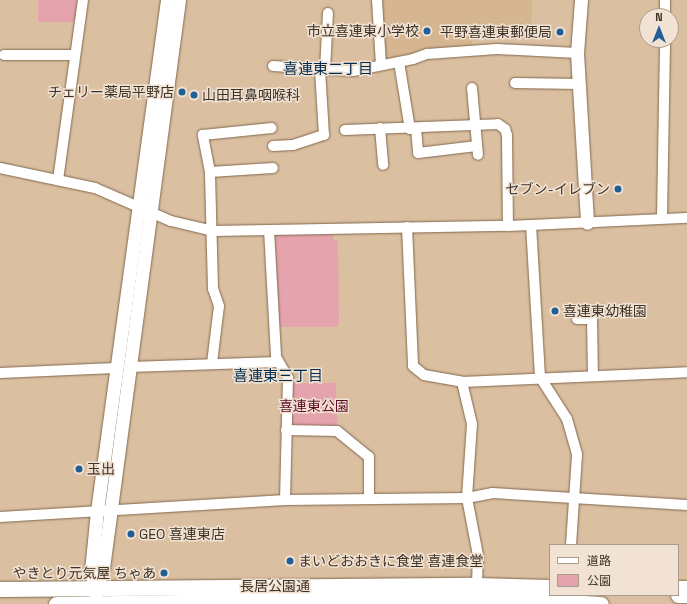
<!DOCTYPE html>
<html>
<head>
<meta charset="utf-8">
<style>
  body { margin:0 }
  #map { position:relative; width:687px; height:604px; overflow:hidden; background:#dbbfa1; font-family:"Space Grotesk","Noto Sans JP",sans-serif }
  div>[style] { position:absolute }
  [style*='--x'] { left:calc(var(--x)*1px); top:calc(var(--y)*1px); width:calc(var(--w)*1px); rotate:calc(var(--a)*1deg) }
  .built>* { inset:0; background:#d6b591 }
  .green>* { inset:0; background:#e5a3ad }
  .roads { filter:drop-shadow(0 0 1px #82694d) drop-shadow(0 0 1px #82694d) }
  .minor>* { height:10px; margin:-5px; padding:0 5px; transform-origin:5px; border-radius:5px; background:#fff }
  .tertiary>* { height:13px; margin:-6.5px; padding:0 6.5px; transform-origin:6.5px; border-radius:6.5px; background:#fff }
  .secondary>* { height:15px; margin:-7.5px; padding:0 7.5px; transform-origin:7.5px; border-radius:7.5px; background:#fff }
  .dots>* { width:11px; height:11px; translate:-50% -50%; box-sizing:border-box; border:2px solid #f1e2d3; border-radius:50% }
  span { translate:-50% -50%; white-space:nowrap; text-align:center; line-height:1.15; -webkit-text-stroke:3px #f1e2d3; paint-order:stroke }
  .poi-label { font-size:14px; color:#3d3226 }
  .right { translate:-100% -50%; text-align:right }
  .left { translate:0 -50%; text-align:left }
  .park-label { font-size:14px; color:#5f0b26 }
  .street-label { font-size:14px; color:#3d3226 }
  .neighbourhood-label { font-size:15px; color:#002b4f }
  .legend { position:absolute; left:549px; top:544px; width:130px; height:52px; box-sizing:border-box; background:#f1e2d3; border:1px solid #a99c8e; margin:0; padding:5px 7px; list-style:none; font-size:12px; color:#3d3226 }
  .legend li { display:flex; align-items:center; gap:8px; height:20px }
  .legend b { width:20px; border:1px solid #a99c8e }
  .north { position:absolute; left:639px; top:8px; width:40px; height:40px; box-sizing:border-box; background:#f1e2d3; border:1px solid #a99c8e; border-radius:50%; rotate:0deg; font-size:11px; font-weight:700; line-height:16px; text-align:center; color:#3d3226 }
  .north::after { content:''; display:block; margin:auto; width:14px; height:18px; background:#205e95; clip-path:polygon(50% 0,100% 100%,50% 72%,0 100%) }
</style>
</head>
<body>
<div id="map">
  <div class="built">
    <div style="clip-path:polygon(380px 0,532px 0,531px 34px,472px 28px,472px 47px,423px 49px,408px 57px,384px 59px)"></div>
  </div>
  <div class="green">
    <div style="clip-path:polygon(38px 0,80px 0,77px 22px,38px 22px)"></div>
    <div style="clip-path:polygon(334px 232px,334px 240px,338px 240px,339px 324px,336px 327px,279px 327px,275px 237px,278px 233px)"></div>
    <div style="clip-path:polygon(293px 383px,336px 383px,337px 428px,291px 426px)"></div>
  </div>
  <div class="roads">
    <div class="minor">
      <div style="--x:377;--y:0;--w:65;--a:86.5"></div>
      <div style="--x:665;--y:16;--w:16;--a:-90"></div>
      <div style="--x:4;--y:55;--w:71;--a:0"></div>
      <div style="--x:399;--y:62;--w:68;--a:80.7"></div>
      <div style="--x:273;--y:66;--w:80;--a:3.6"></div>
      <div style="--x:353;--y:71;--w:61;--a:-11.3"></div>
      <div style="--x:413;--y:59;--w:15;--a:-20"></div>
      <div style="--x:427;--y:54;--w:70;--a:-4.1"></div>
      <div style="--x:497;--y:49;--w:80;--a:2.9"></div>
      <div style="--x:325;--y:70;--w:57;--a:-87"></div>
      <div style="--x:515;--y:83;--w:64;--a:0.9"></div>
      <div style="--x:472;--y:88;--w:67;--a:84.9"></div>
      <div style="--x:380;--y:128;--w:37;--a:85"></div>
      <div style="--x:416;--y:128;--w:25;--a:85"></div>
      <div style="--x:418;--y:153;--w:59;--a:-6.8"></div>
      <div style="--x:345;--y:130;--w:153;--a:-2.2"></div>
      <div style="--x:498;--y:124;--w:9;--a:36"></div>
      <div style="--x:505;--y:129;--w:6;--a:72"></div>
      <div style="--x:507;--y:135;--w:91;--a:89.4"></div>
      <div style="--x:273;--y:146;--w:20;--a:-3"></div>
      <div style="--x:293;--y:145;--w:33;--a:-18"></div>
      <div style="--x:324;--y:135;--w:65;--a:-93.5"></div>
      <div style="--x:0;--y:168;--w:97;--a:11.9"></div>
      <div style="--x:95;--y:188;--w:83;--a:23.5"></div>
      <div style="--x:171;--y:221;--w:43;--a:13.4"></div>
      <div style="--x:213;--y:231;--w:295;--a:-1"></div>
      <div style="--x:508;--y:226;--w:179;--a:-2.6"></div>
      <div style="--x:210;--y:172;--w:63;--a:-3.6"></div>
      <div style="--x:58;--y:180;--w:182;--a:-82.1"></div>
      <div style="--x:662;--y:217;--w:177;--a:-89"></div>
      <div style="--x:531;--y:225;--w:152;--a:86.6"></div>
      <div style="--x:540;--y:377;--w:50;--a:57.3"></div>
      <div style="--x:567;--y:419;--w:37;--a:74"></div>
      <div style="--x:577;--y:455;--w:90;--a:93.8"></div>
      <div style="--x:407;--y:227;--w:139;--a:87.5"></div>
      <div style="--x:413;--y:366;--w:14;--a:39"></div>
      <div style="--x:424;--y:375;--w:39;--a:10"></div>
      <div style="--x:462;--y:382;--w:225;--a:-2.5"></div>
      <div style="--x:269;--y:230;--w:127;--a:86.8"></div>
      <div style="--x:276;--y:357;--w:24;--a:60"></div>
      <div style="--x:288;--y:378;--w:122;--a:91.4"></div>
      <div style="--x:577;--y:319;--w:15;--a:0"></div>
      <div style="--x:592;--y:319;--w:56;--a:89"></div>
      <div style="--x:212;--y:363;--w:57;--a:-83"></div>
      <div style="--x:219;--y:306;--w:18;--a:-109"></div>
      <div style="--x:213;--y:289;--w:117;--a:-91.5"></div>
      <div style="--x:210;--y:172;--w:38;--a:-101"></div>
      <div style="--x:203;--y:135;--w:69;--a:-5.8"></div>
      <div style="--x:130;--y:367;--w:148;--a:-1.9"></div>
      <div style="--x:0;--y:373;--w:115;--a:-2.5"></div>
      <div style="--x:462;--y:382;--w:43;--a:76.6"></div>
      <div style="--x:472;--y:424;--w:74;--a:93.9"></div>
      <div style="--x:467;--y:498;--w:58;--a:79.1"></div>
      <div style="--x:478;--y:555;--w:30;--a:92"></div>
      <div style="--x:286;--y:430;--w:51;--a:1.1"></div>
      <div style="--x:337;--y:431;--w:41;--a:39.1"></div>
      <div style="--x:369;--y:457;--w:42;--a:90"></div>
      <div style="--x:0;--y:517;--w:286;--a:-3.4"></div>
      <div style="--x:285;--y:500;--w:182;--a:-0.6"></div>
      <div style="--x:467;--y:498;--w:25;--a:-11"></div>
      <div style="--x:492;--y:493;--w:195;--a:3.5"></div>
      <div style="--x:678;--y:586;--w:9;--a:0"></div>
    </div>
    <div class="tertiary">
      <div style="--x:581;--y:0;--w:53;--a:94.3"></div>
      <div style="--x:577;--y:53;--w:170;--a:86.6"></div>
      <div style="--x:96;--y:587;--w:20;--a:-70"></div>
      <div style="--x:103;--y:568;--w:573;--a:-82.38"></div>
      <div style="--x:96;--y:598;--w:27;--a:-100"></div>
      <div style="--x:91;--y:571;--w:60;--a:-84.3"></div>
      <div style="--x:97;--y:511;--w:516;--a:-82.2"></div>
    </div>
    <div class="secondary">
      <div style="--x:0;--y:589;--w:477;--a:-0.5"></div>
      <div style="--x:477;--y:585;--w:73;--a:1.6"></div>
      <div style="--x:678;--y:595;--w:9;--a:0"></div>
      <div style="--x:56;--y:604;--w:429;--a:-0.9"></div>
      <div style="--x:485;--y:597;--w:116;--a:3.5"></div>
    </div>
  </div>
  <div class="dots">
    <div style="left:427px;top:31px;background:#205e95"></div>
    <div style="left:560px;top:32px;background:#205e95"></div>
    <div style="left:182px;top:92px;background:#205e95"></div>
    <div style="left:194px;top:95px;background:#205e95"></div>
    <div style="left:618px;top:189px;background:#205e95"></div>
    <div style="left:555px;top:311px;background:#205e95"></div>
    <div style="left:79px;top:469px;background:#205e95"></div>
    <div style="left:131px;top:534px;background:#205e95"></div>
    <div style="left:290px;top:561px;background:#205e95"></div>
    <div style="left:164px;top:573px;background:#205e95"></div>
  </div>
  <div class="poi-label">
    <span class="right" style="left:419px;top:31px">市立喜連東小学校</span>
    <span class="right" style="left:552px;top:32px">平野喜連東郵便局</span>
    <span class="right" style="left:174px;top:92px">チェリー薬局平野店</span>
    <span class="left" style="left:202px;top:95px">山田耳鼻咽喉科</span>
    <span class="right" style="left:610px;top:189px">セブン-イレブン</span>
    <span class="left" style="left:563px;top:311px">喜連東幼稚園</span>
    <span class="left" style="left:87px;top:469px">玉出</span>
    <span class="left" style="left:139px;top:534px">GEO 喜連東店</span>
    <span class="left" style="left:298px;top:561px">まいどおおきに食堂 喜連食堂</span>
    <span class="right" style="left:156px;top:573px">やきとり元気屋 ちゃあ</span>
  </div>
  <div class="park-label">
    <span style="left:314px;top:406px">喜連東公園</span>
  </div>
  <div class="street-label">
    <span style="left:275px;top:586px">長居公園通</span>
  </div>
  <div class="neighbourhood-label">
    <span style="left:328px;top:69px">喜連東二丁目</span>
    <span style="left:278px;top:376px">喜連東三丁目</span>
  </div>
  <ul class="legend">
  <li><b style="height:5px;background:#fff"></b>道路</li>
  <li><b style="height:11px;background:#e5a3ad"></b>公園</li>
  </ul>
  <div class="north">N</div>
</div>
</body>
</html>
